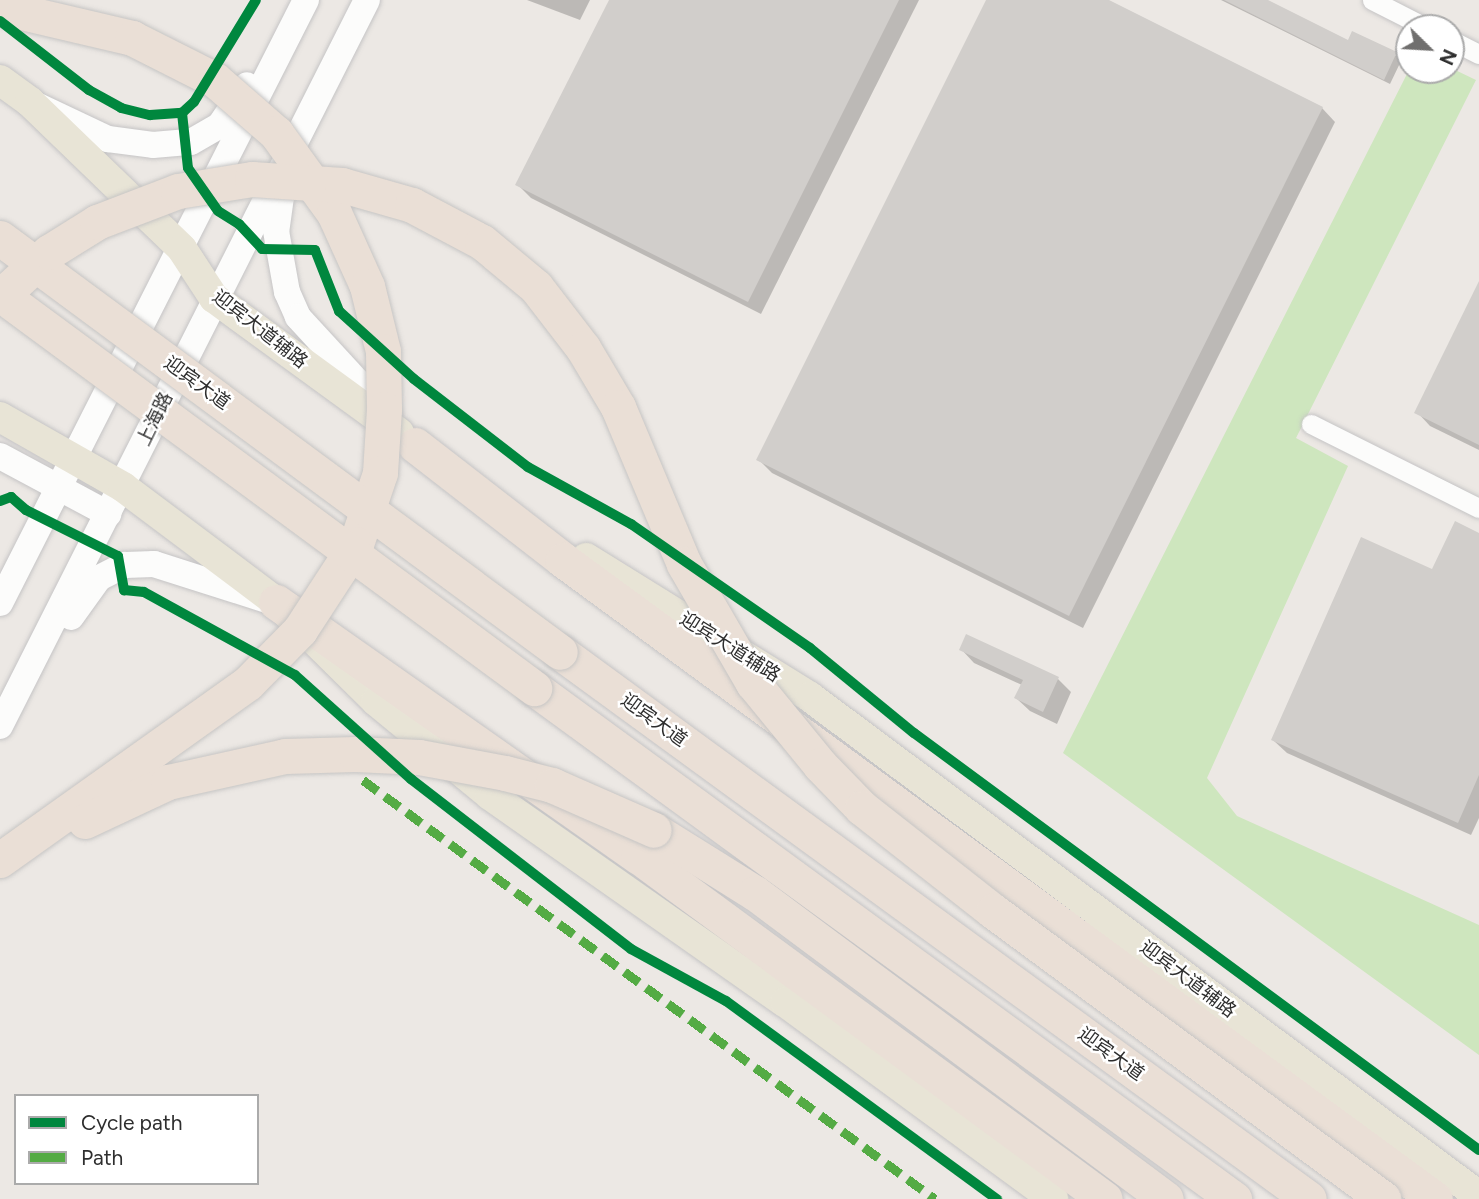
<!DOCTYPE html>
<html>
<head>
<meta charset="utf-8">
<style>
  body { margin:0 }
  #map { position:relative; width:1479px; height:1199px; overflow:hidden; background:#ece8e4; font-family:Figtree,"Noto Sans SC",sans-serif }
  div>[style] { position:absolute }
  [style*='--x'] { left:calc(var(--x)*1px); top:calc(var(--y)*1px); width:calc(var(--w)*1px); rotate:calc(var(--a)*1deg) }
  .green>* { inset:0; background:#cee6be }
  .shadow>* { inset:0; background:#0003 }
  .building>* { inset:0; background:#d1cecb }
  .roads { filter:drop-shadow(0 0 2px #c5c4c5) drop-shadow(0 0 2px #c5c4c5) }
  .street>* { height:19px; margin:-9.5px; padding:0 9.5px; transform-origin:9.5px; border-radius:9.5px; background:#fcfcfb }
  .secondary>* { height:26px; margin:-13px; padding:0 13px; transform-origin:13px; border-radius:13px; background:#fcfcfb }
  .primary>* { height:30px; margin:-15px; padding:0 15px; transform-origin:15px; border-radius:15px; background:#e8e4d6 }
  .highway>* { height:35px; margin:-17.5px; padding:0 17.5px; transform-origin:17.5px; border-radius:17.5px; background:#eadfd6 }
  .bridges { filter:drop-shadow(0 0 2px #c6c5c4) drop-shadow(0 0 2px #c6c5c4) }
  .highway-bridge>* { height:35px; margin:-17.5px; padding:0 17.5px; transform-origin:17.5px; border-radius:17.5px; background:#eadfd6 }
  .quiet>* { height:9px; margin-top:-4.5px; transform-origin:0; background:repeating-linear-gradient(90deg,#54ab44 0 18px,transparent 0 27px) }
  .cycleway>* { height:10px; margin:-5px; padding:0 5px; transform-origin:5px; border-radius:5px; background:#00873e }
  span { translate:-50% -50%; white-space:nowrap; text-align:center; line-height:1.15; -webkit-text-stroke:5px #fff; paint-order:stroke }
  .street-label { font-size:19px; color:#2e2e2e }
  .legend { position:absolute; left:14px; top:1094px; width:245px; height:91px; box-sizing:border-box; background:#fff; border:2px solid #ababab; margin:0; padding:9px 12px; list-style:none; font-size:21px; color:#2e2e2e }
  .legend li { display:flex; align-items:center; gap:14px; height:35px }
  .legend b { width:35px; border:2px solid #ababab }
  .north { position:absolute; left:1395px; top:14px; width:70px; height:70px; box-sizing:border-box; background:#fff; border:2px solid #ababab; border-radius:50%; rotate:114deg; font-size:19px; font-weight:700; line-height:28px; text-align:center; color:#2e2e2e }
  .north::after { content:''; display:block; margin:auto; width:24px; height:32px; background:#706f6e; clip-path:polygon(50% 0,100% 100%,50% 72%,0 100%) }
</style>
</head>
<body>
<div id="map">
  <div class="green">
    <div style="clip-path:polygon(1451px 68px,1476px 80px,1296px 438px,1348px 466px,1207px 778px,1237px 816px,1479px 925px,1479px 1055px,1063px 753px,1409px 70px)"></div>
  </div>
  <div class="shadow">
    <div style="clip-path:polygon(527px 0,590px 0,580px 20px)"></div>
    <div style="clip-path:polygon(610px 0,919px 0,761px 314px,531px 198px,518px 185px)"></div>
    <div style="clip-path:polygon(988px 0,1106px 0,1322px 108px,1335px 122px,1083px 628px,772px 473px,758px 459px)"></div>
    <div style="clip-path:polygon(1221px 0,1264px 0,1349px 42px,1353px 34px,1402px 59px,1390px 84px)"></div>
    <div style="clip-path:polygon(1479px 285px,1479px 450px,1430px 426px,1417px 412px)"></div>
    <div style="clip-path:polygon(1479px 535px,1479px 818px,1471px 835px,1287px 753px,1273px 740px,1433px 571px)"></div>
    <div style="clip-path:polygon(961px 649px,1058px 679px,1071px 692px,1057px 724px,1030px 711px,1016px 698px,1022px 685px,974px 663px)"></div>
  </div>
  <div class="building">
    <div style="clip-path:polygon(609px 0,899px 0,748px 302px,515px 185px)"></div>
    <div style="clip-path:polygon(986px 0,1109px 0,1323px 107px,1069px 616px,756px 460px)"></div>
    <div style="clip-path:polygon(1224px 0,1268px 0,1348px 40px,1352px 31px,1397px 52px,1384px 80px)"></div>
    <div style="clip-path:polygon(1479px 281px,1479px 445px,1414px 413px)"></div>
    <div style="clip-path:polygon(1455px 521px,1479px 533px,1479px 775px,1458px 823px,1271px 740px,1361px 537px,1432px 569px)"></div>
    <div style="clip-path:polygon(966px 634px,1059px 677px,1043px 712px,1014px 698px,1023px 680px,959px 650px)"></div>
  </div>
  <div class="roads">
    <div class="street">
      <div style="--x:1372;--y:0;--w:62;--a:27"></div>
      <div style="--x:1451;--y:40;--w:31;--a:27"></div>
      <div style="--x:1311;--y:424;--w:188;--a:26.6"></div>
    </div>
    <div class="secondary">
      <div style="--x:36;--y:105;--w:80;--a:25.3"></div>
      <div style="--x:108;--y:139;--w:45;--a:7.6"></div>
      <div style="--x:153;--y:145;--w:38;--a:-5"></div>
      <div style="--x:191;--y:142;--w:34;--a:-30"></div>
      <div style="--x:220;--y:125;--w:48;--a:-56"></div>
      <div style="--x:289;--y:179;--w:20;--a:114"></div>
      <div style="--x:281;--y:197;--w:34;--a:98"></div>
      <div style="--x:276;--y:231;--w:62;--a:79.8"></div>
      <div style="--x:287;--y:292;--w:27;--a:66"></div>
      <div style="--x:298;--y:317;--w:133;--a:47.4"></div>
      <div style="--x:0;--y:456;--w:123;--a:28.2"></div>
      <div style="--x:0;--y:603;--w:676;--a:-63.09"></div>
      <div style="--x:71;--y:617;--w:48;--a:-54.3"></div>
      <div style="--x:99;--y:578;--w:29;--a:-27"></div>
      <div style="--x:125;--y:565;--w:29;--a:-2"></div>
      <div style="--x:154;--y:564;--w:122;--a:17.7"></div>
      <div style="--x:0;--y:726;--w:813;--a:-63.18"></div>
    </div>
    <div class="primary">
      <div style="--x:0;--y:80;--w:37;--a:36"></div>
      <div style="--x:30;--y:102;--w:211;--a:44"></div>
      <div style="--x:182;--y:249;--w:59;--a:56.9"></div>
      <div style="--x:214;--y:298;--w:229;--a:36.1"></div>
      <div style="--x:0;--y:417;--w:142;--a:29.6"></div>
      <div style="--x:123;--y:487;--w:191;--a:36.9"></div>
      <div style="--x:276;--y:602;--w:141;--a:44.7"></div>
      <div style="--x:376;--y:701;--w:148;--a:39.5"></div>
      <div style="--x:490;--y:795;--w:360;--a:35.1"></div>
      <div style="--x:785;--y:1002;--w:333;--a:36.3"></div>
      <div style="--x:586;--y:558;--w:264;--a:31.8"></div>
      <div style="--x:810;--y:697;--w:835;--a:36.72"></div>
    </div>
    <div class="highway">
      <div style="--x:415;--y:445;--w:187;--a:37.8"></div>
      <div style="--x:563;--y:560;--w:1081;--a:36.23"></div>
      <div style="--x:276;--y:602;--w:442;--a:35.1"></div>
      <div style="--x:638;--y:856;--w:579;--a:36.3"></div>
      <div style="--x:560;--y:652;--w:927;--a:36.14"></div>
      <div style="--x:534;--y:688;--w:867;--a:36.13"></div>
      <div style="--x:654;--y:830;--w:119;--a:32"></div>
      <div style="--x:755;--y:893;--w:512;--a:36.67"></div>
    </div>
  </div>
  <div class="bridges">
    <div class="highway-bridge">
      <div style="--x:0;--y:7;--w:136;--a:13.2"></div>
      <div style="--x:132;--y:38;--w:93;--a:26.8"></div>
      <div style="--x:215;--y:80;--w:81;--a:41"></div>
      <div style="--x:276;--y:133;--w:99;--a:54.1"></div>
      <div style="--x:334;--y:213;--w:80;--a:65.7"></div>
      <div style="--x:367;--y:286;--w:67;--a:76.2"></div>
      <div style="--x:383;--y:351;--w:58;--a:89"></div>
      <div style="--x:384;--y:409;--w:64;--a:93.6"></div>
      <div style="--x:380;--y:473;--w:75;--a:108.7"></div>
      <div style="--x:356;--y:544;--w:103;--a:123.1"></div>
      <div style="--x:300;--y:630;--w:74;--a:134.5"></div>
      <div style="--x:248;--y:683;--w:305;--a:144.5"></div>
      <div style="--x:0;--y:238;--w:696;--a:36.47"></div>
      <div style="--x:0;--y:294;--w:664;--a:36.42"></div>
      <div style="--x:0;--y:297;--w:67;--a:-42.6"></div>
      <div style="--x:49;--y:252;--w:57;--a:-32"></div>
      <div style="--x:97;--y:222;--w:87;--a:-20.9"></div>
      <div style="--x:178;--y:191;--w:75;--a:-9.2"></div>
      <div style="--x:252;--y:179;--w:90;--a:3.8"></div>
      <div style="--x:342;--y:185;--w:73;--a:15.9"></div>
      <div style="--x:412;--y:205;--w:79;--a:27.9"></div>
      <div style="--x:482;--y:242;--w:70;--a:39.8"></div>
      <div style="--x:536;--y:287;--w:77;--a:52.4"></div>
      <div style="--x:583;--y:348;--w:69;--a:59.3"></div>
      <div style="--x:618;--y:407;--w:170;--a:67.2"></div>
      <div style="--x:684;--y:564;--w:138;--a:59.9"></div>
      <div style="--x:753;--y:683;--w:106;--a:50.7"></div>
      <div style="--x:820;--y:765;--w:60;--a:45.7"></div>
      <div style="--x:862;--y:808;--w:167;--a:38.2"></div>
      <div style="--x:993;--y:911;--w:485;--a:36.4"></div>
      <div style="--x:85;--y:821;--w:92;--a:-25.2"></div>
      <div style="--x:168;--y:782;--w:120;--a:-12.5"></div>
      <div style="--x:285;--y:756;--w:70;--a:-1.6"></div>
      <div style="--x:355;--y:754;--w:64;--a:2.7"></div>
      <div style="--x:419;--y:757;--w:87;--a:10.5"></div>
      <div style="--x:505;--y:773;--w:49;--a:14.3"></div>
      <div style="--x:552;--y:785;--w:111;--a:23.8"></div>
    </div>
  </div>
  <div class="quiet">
    <div style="--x:363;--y:780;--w:709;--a:36.22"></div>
  </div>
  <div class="cycleway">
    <div style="--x:0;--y:21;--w:113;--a:37.8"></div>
    <div style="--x:89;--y:90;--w:37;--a:29"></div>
    <div style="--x:121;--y:108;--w:30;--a:14"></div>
    <div style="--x:150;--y:115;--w:32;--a:-4"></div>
    <div style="--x:182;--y:113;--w:55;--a:83.8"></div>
    <div style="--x:188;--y:168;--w:52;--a:55.1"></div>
    <div style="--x:218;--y:211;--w:25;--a:32"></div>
    <div style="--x:239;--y:224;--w:34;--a:47"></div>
    <div style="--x:262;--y:249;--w:53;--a:1.1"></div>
    <div style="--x:315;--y:250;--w:66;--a:68.5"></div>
    <div style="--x:339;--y:311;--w:101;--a:42.2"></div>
    <div style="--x:414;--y:379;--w:144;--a:37.7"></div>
    <div style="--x:528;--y:467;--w:118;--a:29"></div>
    <div style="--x:631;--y:524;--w:218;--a:34.7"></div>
    <div style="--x:810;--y:648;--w:134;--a:39.3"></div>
    <div style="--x:914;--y:733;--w:702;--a:36.43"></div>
    <div style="--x:182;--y:113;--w:16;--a:-43"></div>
    <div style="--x:194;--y:102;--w:119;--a:-58.7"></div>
    <div style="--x:0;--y:501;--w:12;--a:-20"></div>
    <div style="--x:11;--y:497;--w:20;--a:41"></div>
    <div style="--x:26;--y:510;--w:103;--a:26.6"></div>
    <div style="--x:118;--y:556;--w:35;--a:80"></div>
    <div style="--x:124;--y:590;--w:20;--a:6"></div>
    <div style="--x:144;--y:592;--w:172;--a:28.8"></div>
    <div style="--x:295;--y:675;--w:156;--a:41.9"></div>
    <div style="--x:411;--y:779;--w:278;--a:37.7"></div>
    <div style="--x:631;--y:949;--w:108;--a:28.7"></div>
    <div style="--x:726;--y:1001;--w:336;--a:36.2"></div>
  </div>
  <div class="street-label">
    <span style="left:260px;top:329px;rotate:38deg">迎宾大道辅路</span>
    <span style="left:197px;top:383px;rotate:36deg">迎宾大道</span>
    <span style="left:155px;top:419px;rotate:-64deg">上海路</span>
    <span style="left:730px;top:647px;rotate:32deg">迎宾大道辅路</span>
    <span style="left:654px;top:720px;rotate:36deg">迎宾大道</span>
    <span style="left:1188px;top:979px;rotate:37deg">迎宾大道辅路</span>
    <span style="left:1111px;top:1054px;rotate:36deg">迎宾大道</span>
  </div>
  <ul class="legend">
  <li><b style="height:9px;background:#00873e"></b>Cycle path</li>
  <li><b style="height:9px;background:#54ab44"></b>Path</li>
  </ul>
  <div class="north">N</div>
</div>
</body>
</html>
